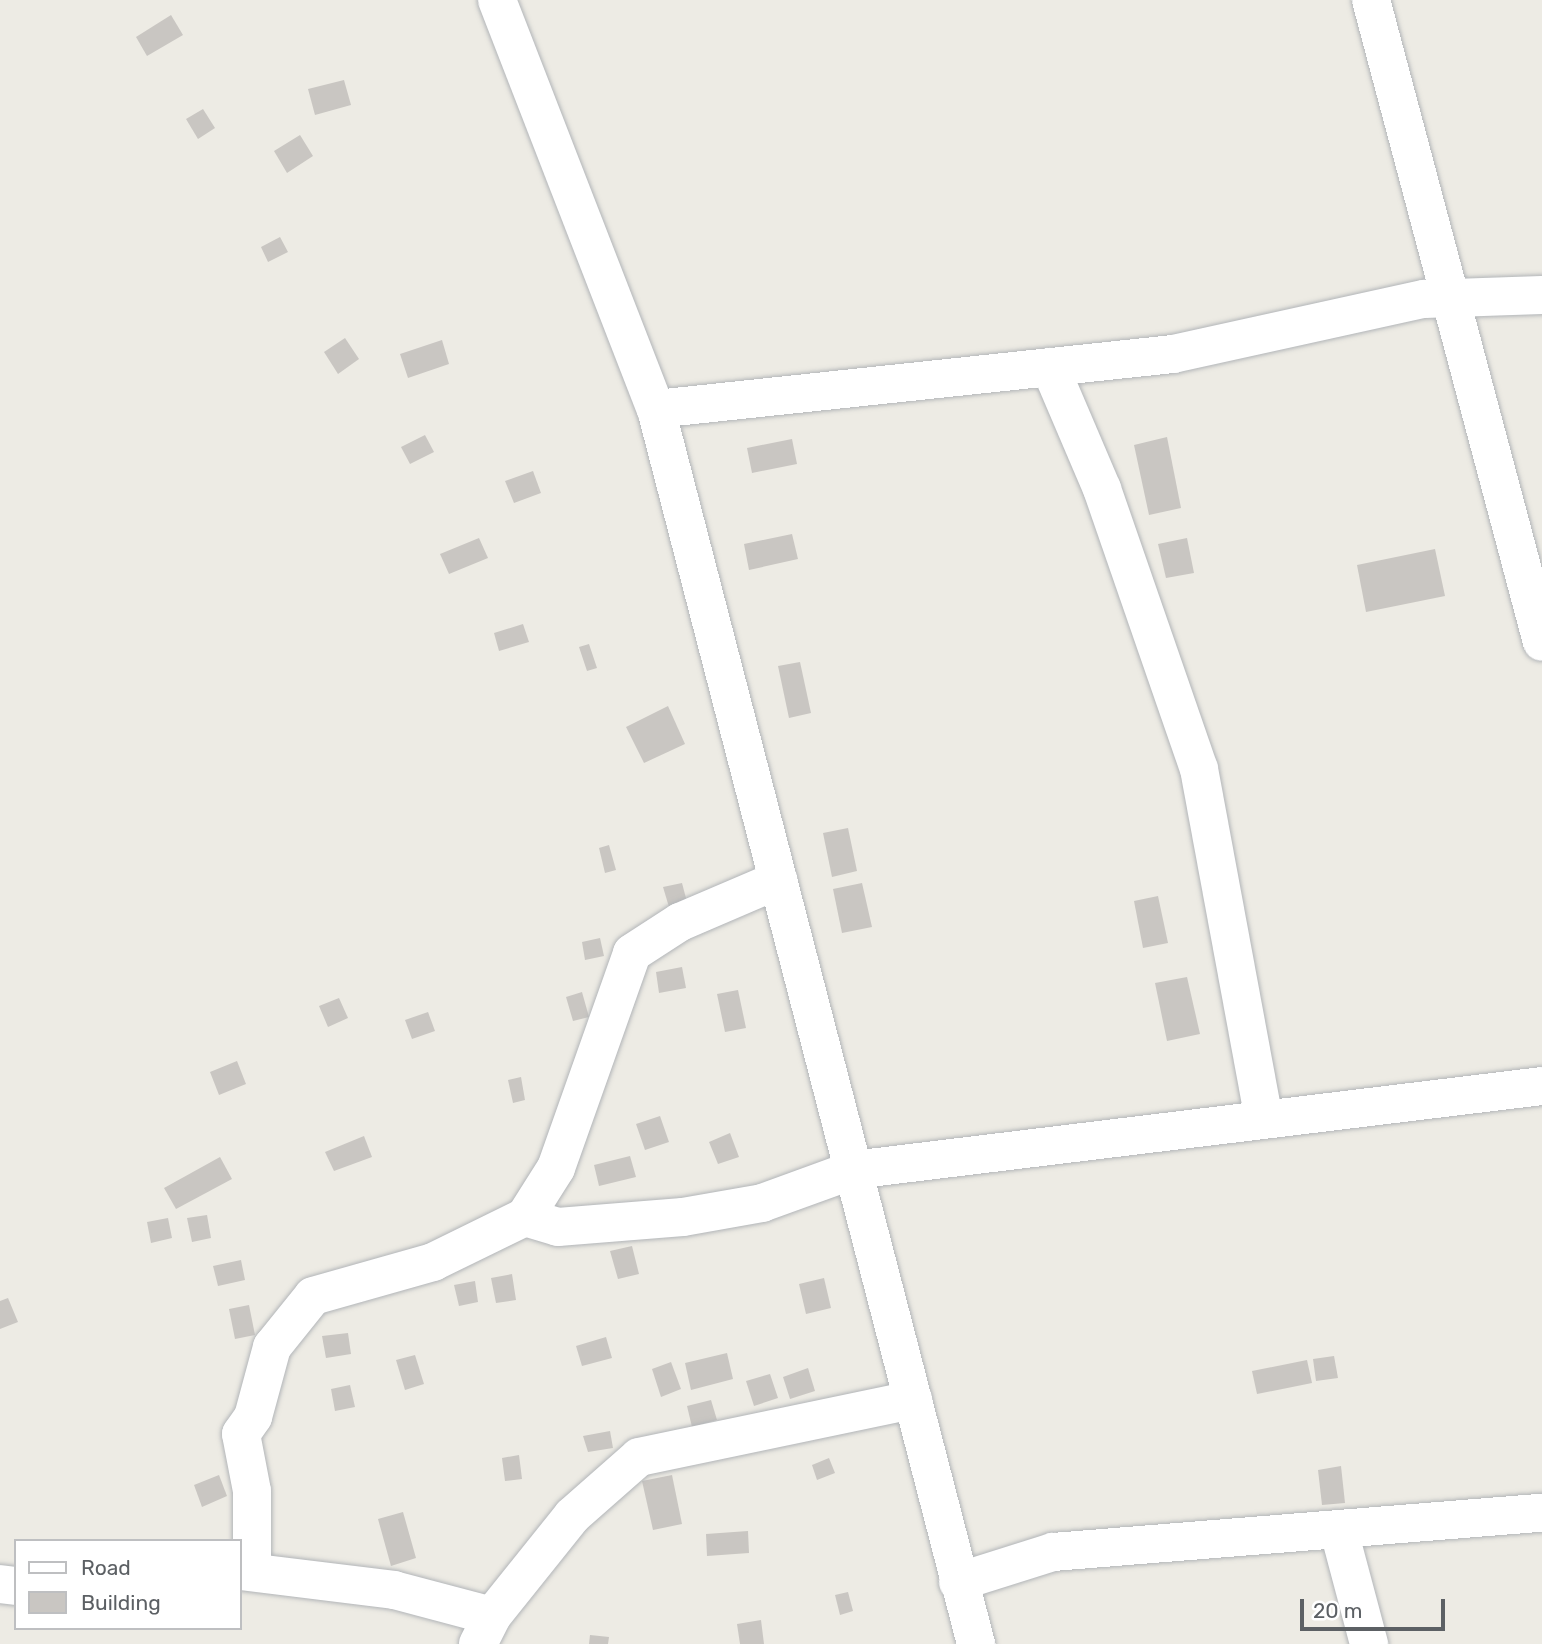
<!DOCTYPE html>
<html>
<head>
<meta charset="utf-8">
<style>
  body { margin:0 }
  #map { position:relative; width:1542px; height:1644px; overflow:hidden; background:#edebe4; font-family:Rubik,sans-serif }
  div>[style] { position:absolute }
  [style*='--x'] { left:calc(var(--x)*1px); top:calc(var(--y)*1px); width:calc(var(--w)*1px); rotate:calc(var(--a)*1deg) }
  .building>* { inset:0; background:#c9c6c2 }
  .roads { filter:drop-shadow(0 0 2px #b2b5b8) drop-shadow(0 0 2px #b2b5b8) }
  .street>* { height:38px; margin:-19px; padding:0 19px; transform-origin:19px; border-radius:19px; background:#fff }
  span { translate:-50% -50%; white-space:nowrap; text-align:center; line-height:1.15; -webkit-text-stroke:7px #fff; paint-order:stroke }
  .legend { position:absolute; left:14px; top:1539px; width:228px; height:91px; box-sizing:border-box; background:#fff; border:2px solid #bebfc1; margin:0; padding:9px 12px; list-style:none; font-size:21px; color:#5c6064 }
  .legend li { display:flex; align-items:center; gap:14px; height:35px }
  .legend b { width:35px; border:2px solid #bebfc1 }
  .scale { position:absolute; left:1300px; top:1599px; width:145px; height:32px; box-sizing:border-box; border:4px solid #5c6064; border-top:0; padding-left:9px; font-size:21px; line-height:24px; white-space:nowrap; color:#5c6064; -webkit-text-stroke:5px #fff; paint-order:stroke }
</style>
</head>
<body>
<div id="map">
  <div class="building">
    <div style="clip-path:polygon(171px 15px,183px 35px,147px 56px,136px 37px)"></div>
    <div style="clip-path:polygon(344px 80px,351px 105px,315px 115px,308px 89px)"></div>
    <div style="clip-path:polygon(203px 109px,215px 128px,198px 139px,186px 119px)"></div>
    <div style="clip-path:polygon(300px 135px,313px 156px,287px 173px,274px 151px)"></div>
    <div style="clip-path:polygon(280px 237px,288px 252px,268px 262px,261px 247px)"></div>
    <div style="clip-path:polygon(345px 338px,359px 359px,338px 374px,324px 352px)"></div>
    <div style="clip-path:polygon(442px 340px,449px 364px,408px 378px,400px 354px)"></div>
    <div style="clip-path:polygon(425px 435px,434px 452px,410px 464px,401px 447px)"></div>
    <div style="clip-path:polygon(1167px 437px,1181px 508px,1149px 515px,1134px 445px)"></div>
    <div style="clip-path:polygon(792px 439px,797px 464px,752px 473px,747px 448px)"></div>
    <div style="clip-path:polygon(533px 471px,541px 493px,514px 503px,505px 481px)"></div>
    <div style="clip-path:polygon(792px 534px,798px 559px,749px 570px,744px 544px)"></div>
    <div style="clip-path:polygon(479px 538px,488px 558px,449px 574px,440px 554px)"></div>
    <div style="clip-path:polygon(1187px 538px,1194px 573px,1166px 578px,1158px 544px)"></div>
    <div style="clip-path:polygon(1435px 549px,1445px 596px,1366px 612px,1357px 565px)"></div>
    <div style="clip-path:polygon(523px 624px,529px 642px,499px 651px,494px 633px)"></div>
    <div style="clip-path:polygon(589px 644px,597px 668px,587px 671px,579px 647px)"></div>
    <div style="clip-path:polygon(800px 662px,811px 713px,789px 718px,778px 666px)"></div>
    <div style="clip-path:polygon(668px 706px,685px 744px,644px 763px,626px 727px)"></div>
    <div style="clip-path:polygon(848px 828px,857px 871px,832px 877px,823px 833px)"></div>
    <div style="clip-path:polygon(609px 845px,616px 870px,605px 873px,599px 848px)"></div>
    <div style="clip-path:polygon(682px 883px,687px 902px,669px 907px,663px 887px)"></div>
    <div style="clip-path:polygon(862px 883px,872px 927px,842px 933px,833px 889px)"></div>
    <div style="clip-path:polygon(1158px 896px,1168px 943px,1143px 948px,1134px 901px)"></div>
    <div style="clip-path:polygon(600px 938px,604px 956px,585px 960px,582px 942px)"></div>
    <div style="clip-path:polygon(682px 967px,686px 988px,659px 993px,656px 972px)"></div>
    <div style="clip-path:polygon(1187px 977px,1200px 1034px,1167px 1041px,1155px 983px)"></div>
    <div style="clip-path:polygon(738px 990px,746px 1028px,725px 1032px,717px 994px)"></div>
    <div style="clip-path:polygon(582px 992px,589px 1017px,573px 1021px,566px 997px)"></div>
    <div style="clip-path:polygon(339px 998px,348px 1018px,328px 1027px,319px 1006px)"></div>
    <div style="clip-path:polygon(428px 1012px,435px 1031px,412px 1039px,405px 1020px)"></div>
    <div style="clip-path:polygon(237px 1061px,246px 1084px,219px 1095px,210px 1072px)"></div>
    <div style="clip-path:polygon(521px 1077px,525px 1100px,513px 1103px,508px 1080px)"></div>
    <div style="clip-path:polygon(660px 1116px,669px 1142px,645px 1150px,636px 1124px)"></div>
    <div style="clip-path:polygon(730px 1133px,739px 1157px,718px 1164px,709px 1142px)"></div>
    <div style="clip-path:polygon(364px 1136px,372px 1157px,334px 1171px,325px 1152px)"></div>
    <div style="clip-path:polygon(630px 1156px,636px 1177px,599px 1186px,594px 1165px)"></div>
    <div style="clip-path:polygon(220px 1157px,232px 1179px,176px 1209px,164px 1188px)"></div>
    <div style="clip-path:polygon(207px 1215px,211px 1238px,192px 1242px,187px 1218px)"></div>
    <div style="clip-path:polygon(168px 1218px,172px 1238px,151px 1243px,147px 1222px)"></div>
    <div style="clip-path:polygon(632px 1246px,639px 1274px,618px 1279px,610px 1251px)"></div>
    <div style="clip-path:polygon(241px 1260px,245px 1280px,218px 1286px,213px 1266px)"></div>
    <div style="clip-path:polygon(512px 1274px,516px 1300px,496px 1303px,491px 1278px)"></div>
    <div style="clip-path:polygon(824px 1278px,831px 1308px,806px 1314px,799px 1284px)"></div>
    <div style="clip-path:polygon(475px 1281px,478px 1302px,459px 1306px,454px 1285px)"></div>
    <div style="clip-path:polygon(8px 1298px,18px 1322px,0 1329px,0 1301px)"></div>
    <div style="clip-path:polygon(249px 1305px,255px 1335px,235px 1339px,229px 1309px)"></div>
    <div style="clip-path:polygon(348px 1333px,351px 1354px,326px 1358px,322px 1336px)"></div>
    <div style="clip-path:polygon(606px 1337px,612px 1358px,582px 1366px,576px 1346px)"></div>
    <div style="clip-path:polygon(727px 1353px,733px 1379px,691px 1390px,685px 1363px)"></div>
    <div style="clip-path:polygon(415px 1355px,424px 1384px,405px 1390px,396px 1360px)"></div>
    <div style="clip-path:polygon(1334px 1356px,1338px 1378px,1316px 1381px,1313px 1359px)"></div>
    <div style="clip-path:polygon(1307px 1360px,1312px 1383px,1257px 1394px,1252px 1371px)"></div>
    <div style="clip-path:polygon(671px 1362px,681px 1389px,661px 1397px,652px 1369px)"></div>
    <div style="clip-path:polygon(808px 1368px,815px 1391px,790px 1399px,783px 1377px)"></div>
    <div style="clip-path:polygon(770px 1374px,778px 1398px,754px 1406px,746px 1381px)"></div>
    <div style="clip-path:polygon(350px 1385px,355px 1407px,335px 1411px,331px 1389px)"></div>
    <div style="clip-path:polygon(711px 1400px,717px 1420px,692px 1427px,687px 1406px)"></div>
    <div style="clip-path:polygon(610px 1431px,613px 1448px,588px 1452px,583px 1436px)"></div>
    <div style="clip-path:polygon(519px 1455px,522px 1479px,505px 1481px,502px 1458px)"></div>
    <div style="clip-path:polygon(829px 1458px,835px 1473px,817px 1480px,812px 1465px)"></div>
    <div style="clip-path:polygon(1341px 1466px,1345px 1503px,1322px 1505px,1318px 1470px)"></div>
    <div style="clip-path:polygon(219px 1475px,227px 1496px,202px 1507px,194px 1485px)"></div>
    <div style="clip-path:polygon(672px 1475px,682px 1524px,653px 1530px,642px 1481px)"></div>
    <div style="clip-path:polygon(403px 1512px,416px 1558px,391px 1566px,378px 1519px)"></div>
    <div style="clip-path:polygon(748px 1531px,749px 1553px,707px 1556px,706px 1534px)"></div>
    <div style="clip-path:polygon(848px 1592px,853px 1611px,840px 1615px,835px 1595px)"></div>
    <div style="clip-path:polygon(761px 1620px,764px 1644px,740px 1644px,737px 1624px)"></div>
    <div style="clip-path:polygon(590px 1635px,609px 1637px,608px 1644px,589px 1644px)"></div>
  </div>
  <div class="roads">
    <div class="street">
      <div style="--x:497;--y:0;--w:439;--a:68.8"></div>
      <div style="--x:656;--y:409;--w:1276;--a:75.47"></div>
      <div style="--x:1371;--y:0;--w:664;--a:75.09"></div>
      <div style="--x:1050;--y:367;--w:133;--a:66.9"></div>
      <div style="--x:1102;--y:489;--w:296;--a:70.9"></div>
      <div style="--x:1199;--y:769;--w:356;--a:79.5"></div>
      <div style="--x:656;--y:409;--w:520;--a:-6.07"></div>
      <div style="--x:1173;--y:354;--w:257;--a:-12.4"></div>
      <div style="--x:1424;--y:299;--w:118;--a:-1.9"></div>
      <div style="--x:525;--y:1217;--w:34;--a:17"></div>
      <div style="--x:558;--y:1227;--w:125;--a:-4.6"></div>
      <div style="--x:683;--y:1217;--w:80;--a:-10"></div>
      <div style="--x:762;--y:1203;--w:97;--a:-19.9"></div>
      <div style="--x:853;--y:1170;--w:694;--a:-6.95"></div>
      <div style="--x:1339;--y:1531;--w:117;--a:75.1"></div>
      <div style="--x:240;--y:1571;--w:155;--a:7"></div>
      <div style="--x:394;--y:1590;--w:101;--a:14.9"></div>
      <div style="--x:252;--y:1571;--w:80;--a:-90"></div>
      <div style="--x:252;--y:1491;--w:58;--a:-100.9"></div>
      <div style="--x:241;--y:1434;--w:21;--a:-55"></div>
      <div style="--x:253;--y:1417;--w:73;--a:-74.8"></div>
      <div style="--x:272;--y:1347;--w:65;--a:-51.2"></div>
      <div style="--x:313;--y:1296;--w:125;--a:-15.8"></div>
      <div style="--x:433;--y:1262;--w:102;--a:-26.1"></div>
      <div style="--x:525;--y:1217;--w:58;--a:-57.7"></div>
      <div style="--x:556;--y:1168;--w:228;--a:-70.5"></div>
      <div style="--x:632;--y:953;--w:57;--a:-32.9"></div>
      <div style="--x:680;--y:922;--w:107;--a:-23.2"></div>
      <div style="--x:958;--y:1582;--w:100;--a:-17.5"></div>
      <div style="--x:1053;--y:1552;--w:491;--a:-4.6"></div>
      <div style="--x:0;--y:1584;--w:16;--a:7"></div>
      <div style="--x:478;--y:1644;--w:31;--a:-63"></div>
      <div style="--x:492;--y:1616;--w:128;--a:-51.3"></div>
      <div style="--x:572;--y:1516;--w:89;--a:-41.4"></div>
      <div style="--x:639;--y:1457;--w:280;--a:-11.8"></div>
    </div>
  </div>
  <ul class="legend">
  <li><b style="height:9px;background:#fff"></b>Road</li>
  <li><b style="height:19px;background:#c9c6c2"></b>Building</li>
  </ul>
  <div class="scale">20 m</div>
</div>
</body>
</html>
